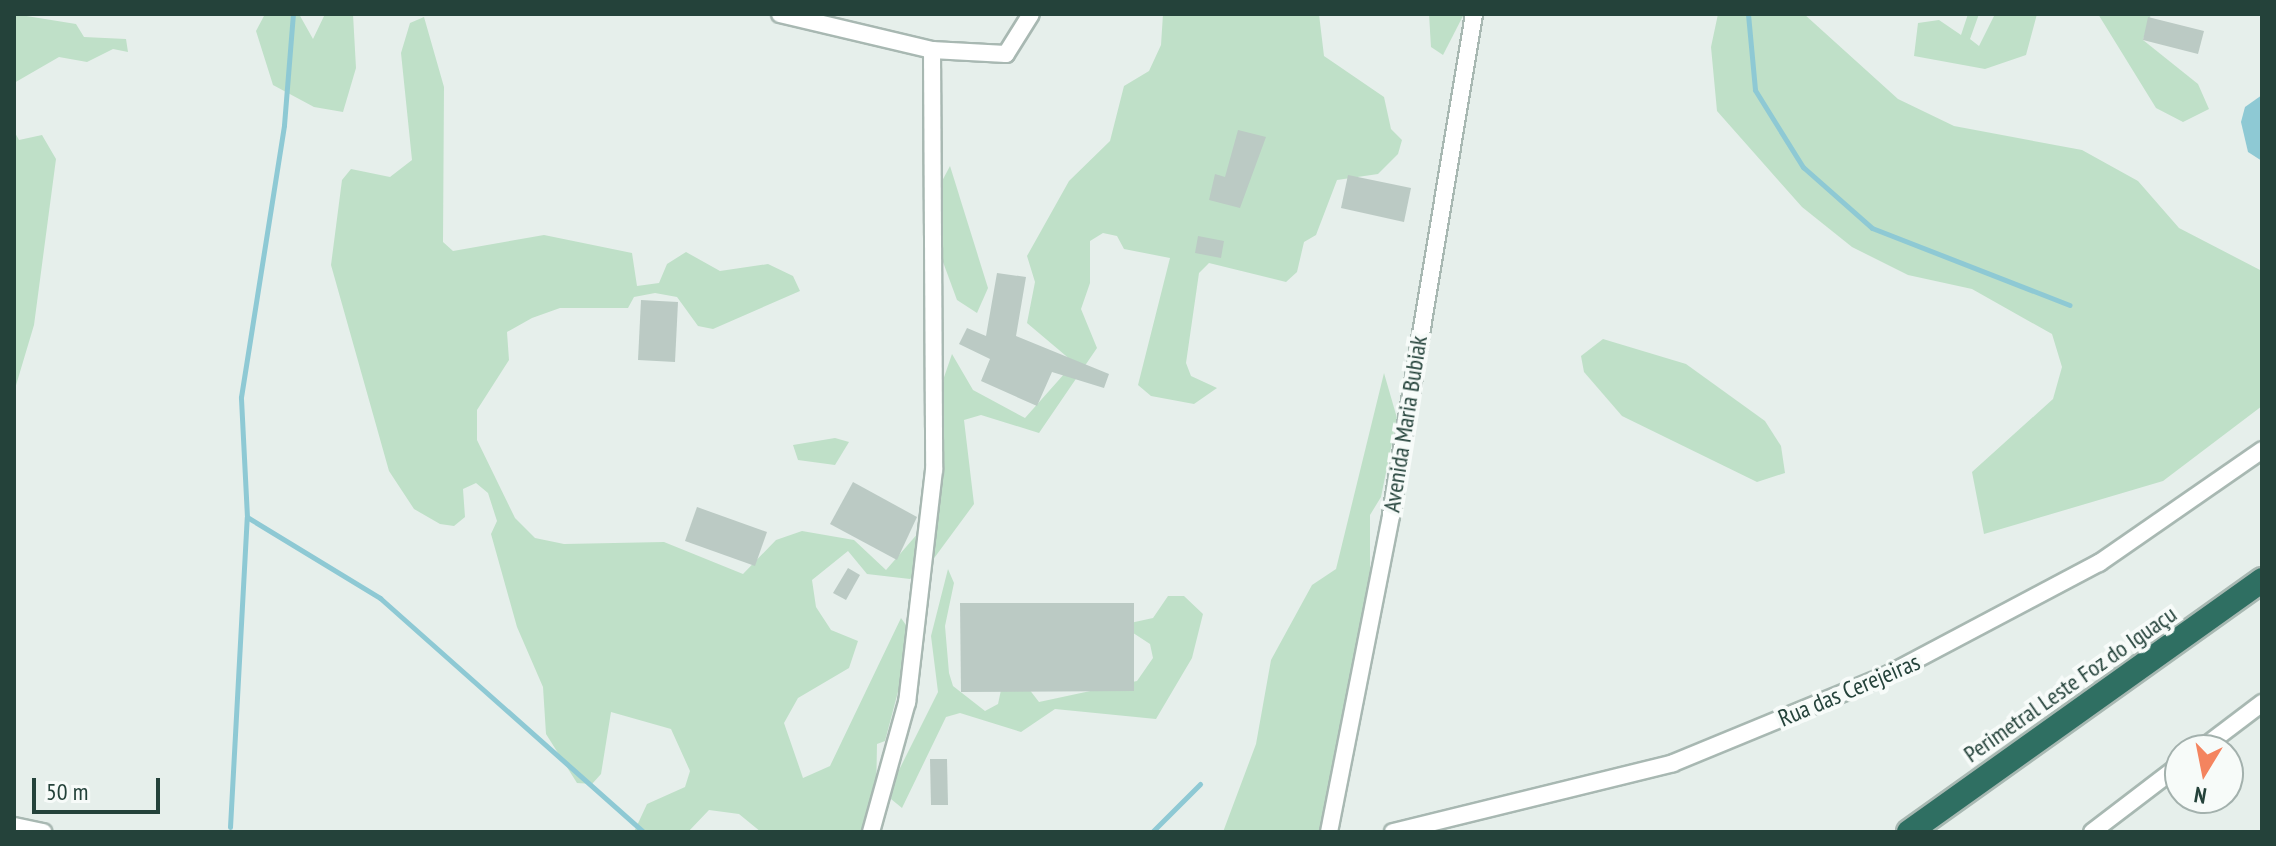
<!DOCTYPE html>
<html>
<head>
<meta charset="utf-8">
<style>
  body { margin:0 }
  #map { position:relative; width:2276px; height:846px; overflow:hidden; background:#e6efeb; font-family:"PT Sans Narrow",sans-serif }
  div>[style] { position:absolute }
  .green>* { inset:0; background:#bfe0c8 }
  .water>* { inset:0; background:#8ec9d4 }
  .stream>* { height:5px; margin:-2.5px; padding:0 2.5px; transform-origin:2.5px; border-radius:2.5px; background:#8ec9d4 }
  .building>* { inset:0; background:#bbcac4 }
  .roads { filter:drop-shadow(2px 0 #a8b8b2) drop-shadow(-2px 0 #a8b8b2) drop-shadow(0 2px #a8b8b2) drop-shadow(0 -2px #a8b8b2) }
  .minor>* { height:16px; margin:-8px; padding:0 8px; transform-origin:8px; border-radius:8px; background:#fff }
  .highway>* { height:24px; margin:-12px; padding:0 12px; transform-origin:12px; border-radius:12px; background:#2f6f62 }
  span { translate:-50% -50%; white-space:nowrap; text-align:center; line-height:1.15; -webkit-text-stroke:8px #f7fbf9; paint-order:stroke }
  .street-label { font-size:24px; color:#24423a }
  .frame { position:absolute; inset:0; border:16px solid #24423a; pointer-events:none }
  .north { position:absolute; left:2164px; top:734px; width:80px; height:80px; box-sizing:border-box; background:#f7fbf9; border:2px solid #a3b1ad; border-radius:50%; rotate:190deg; font-size:22px; font-weight:700; line-height:32px; text-align:center; color:#24423a }
  .north::after { content:''; display:block; margin:auto; width:28px; height:36px; background:#f4845f; clip-path:polygon(50% 0,100% 100%,50% 72%,0 100%) }
  .scale { position:absolute; left:32px; top:778px; width:128px; height:36px; box-sizing:border-box; border:4px solid #24423a; border-top:0; padding-left:10px; font-size:24px; line-height:28px; white-space:nowrap; color:#24423a; -webkit-text-stroke:6px #f7fbf9; paint-order:stroke }
</style>
</head>
<body>
<div id="map">
  <div class="green">
    <div style="clip-path:polygon(14px 14px,76px 24px,84px 37px,126px 39px,128px 52px,113px 49px,87px 62px,59px 57px,14px 83px)"></div>
    <div style="clip-path:polygon(265px 14px,299px 14px,313px 39px,325px 14px,353px 14px,356px 68px,343px 112px,314px 107px,273px 85px,256px 31px)"></div>
    <div style="clip-path:polygon(1163px 14px,1319px 14px,1324px 56px,1384px 97px,1391px 129px,1402px 140px,1398px 154px,1378px 174px,1337px 180px,1316px 235px,1304px 242px,1297px 272px,1286px 282px,1209px 263px,1199px 273px,1186px 363px,1191px 376px,1217px 388px,1194px 404px,1151px 396px,1138px 385px,1170px 258px,1124px 249px,1117px 236px,1103px 233px,1090px 241px,1090px 283px,1081px 309px,1097px 348px,1039px 433px,981px 415px,964px 420px,974px 504px,932px 561px,941px 386px,952px 354px,973px 390px,1025px 418px,1065px 373px,1072px 361px,1027px 323px,1035px 282px,1027px 256px,1069px 181px,1110px 141px,1124px 86px,1149px 71px,1161px 45px)"></div>
    <div style="clip-path:polygon(1429px 14px,1464px 14px,1443px 55px,1431px 47px)"></div>
    <div style="clip-path:polygon(1718px 14px,1804px 14px,1898px 99px,1954px 126px,2082px 150px,2138px 181px,2179px 228px,2262px 271px,2262px 406px,2163px 481px,1984px 534px,1972px 472px,2053px 399px,2062px 367px,2052px 334px,1972px 289px,1908px 275px,1852px 247px,1802px 207px,1717px 111px,1711px 47px)"></div>
    <div style="clip-path:polygon(1968px 14px,1979px 14px,1970px 39px,1979px 46px,1995px 14px,2037px 14px,2026px 55px,1985px 69px,1914px 56px,1918px 23px,1939px 20px,1961px 35px)"></div>
    <div style="clip-path:polygon(2098px 14px,2151px 14px,2143px 40px,2198px 84px,2209px 109px,2183px 122px,2156px 108px)"></div>
    <div style="clip-path:polygon(424px 17px,444px 87px,443px 242px,453px 251px,544px 235px,632px 253px,637px 286px,659px 283px,667px 264px,686px 252px,720px 271px,768px 264px,793px 276px,800px 291px,713px 329px,698px 326px,677px 297px,655px 293px,634px 297px,628px 308px,560px 308px,532px 318px,507px 332px,509px 360px,477px 410px,477px 440px,515px 518px,535px 538px,564px 544px,664px 542px,743px 574px,776px 540px,802px 531px,854px 540px,886px 570px,926px 524px,921px 571px,910px 579px,867px 574px,848px 551px,812px 580px,816px 607px,831px 630px,858px 641px,849px 668px,798px 698px,784px 723px,803px 778px,830px 766px,901px 618px,913px 635px,885px 741px,877px 744px,876px 799px,865px 832px,761px 832px,739px 814px,709px 810px,688px 832px,634px 832px,647px 804px,685px 787px,690px 771px,671px 729px,611px 712px,601px 774px,592px 784px,577px 783px,546px 734px,543px 687px,517px 627px,491px 534px,497px 521px,488px 493px,476px 483px,463px 489px,465px 517px,454px 526px,440px 524px,414px 509px,389px 471px,331px 265px,342px 180px,351px 169px,390px 177px,412px 160px,401px 53px,410px 23px)"></div>
    <div style="clip-path:polygon(14px 131px,19px 140px,42px 135px,56px 159px,34px 325px,14px 392px)"></div>
    <div style="clip-path:polygon(950px 166px,988px 288px,977px 313px,957px 300px,943px 262px,941px 183px)"></div>
    <div style="clip-path:polygon(1603px 339px,1686px 364px,1765px 421px,1781px 446px,1785px 473px,1757px 482px,1622px 416px,1584px 372px,1581px 356px)"></div>
    <div style="clip-path:polygon(1384px 373px,1397px 418px,1381px 497px,1370px 515px,1370px 594px,1324px 832px,1223px 832px,1256px 744px,1271px 660px,1312px 585px,1336px 569px)"></div>
    <div style="clip-path:polygon(835px 438px,849px 442px,835px 465px,798px 460px,793px 445px)"></div>
    <div style="clip-path:polygon(948px 569px,954px 583px,945px 626px,949px 673px,953px 686px,985px 711px,998px 704px,1004px 676px,1022px 680px,1039px 702px,1137px 681px,1153px 658px,1150px 644px,1121px 625px,1153px 618px,1168px 596px,1184px 596px,1203px 614px,1192px 658px,1156px 719px,1055px 709px,1021px 732px,960px 713px,946px 717px,902px 808px,891px 799px,892px 784px,938px 692px,931px 636px)"></div>
  </div>
  <div class="water">
    <div style="clip-path:polygon(2262px 95px,2262px 161px,2248px 152px,2241px 122px,2245px 107px)"></div>
  </div>
  <div class="stream">
    <div style="left:1748px;top:14px;width:76px;rotate:84.7deg"></div>
    <div style="left:1755px;top:90px;width:91px;rotate:58.1deg"></div>
    <div style="left:1803px;top:167px;width:92px;rotate:41.5deg"></div>
    <div style="left:1872px;top:228px;width:212px;rotate:21.3deg"></div>
    <div style="left:247px;top:517px;width:156px;rotate:31.3deg"></div>
    <div style="left:380px;top:598px;width:353px;rotate:41.6deg"></div>
    <div style="left:230px;top:827px;width:310px;rotate:-86.9deg"></div>
    <div style="left:247px;top:517px;width:120px;rotate:-92.9deg"></div>
    <div style="left:241px;top:397px;width:275px;rotate:-81deg"></div>
    <div style="left:284px;top:125px;width:111px;rotate:-85.4deg"></div>
    <div style="left:1152px;top:832px;width:68px;rotate:-45deg"></div>
  </div>
  <div class="building">
    <div style="clip-path:polygon(2148px 17px,2204px 31px,2198px 54px,2143px 40px)"></div>
    <div style="clip-path:polygon(1238px 130px,1266px 137px,1240px 208px,1209px 200px,1215px 174px,1225px 177px)"></div>
    <div style="clip-path:polygon(1348px 175px,1411px 188px,1404px 222px,1341px 208px)"></div>
    <div style="clip-path:polygon(1198px 236px,1224px 241px,1221px 258px,1195px 253px)"></div>
    <div style="clip-path:polygon(997px 273px,1026px 277px,1016px 336px,1109px 374px,1104px 388px,1052px 372px,1037px 406px,981px 381px,990px 359px,959px 344px,967px 328px,986px 336px)"></div>
    <div style="clip-path:polygon(641px 300px,678px 302px,675px 362px,638px 360px)"></div>
    <div style="clip-path:polygon(853px 482px,917px 517px,897px 560px,830px 524px)"></div>
    <div style="clip-path:polygon(697px 507px,767px 532px,755px 566px,685px 541px)"></div>
    <div style="clip-path:polygon(848px 568px,860px 575px,846px 600px,833px 593px)"></div>
    <div style="clip-path:polygon(960px 603px,1134px 603px,1134px 691px,961px 692px)"></div>
    <div style="clip-path:polygon(930px 759px,947px 759px,948px 805px,931px 805px)"></div>
  </div>
  <div class="roads">
    <div class="minor">
      <div style="left:780px;top:14px;width:156px;rotate:13.3deg"></div>
      <div style="left:932px;top:50px;width:420px;rotate:89.7deg"></div>
      <div style="left:934px;top:470px;width:234px;rotate:96.6deg"></div>
      <div style="left:907px;top:702px;width:135px;rotate:105.5deg"></div>
      <div style="left:932px;top:50px;width:74px;rotate:3.1deg"></div>
      <div style="left:1006px;top:54px;width:47px;rotate:-58deg"></div>
      <div style="left:2200px;top:750px;width:78px;rotate:-37.2deg"></div>
      <div style="left:14px;top:826px;width:30px;rotate:12deg"></div>
      <div style="left:1329px;top:832px;width:323px;rotate:-78.9deg"></div>
      <div style="left:1391px;top:515px;width:508px;rotate:-80.59deg"></div>
      <div style="left:1393px;top:832px;width:288px;rotate:-13.8deg"></div>
      <div style="left:1673px;top:763px;width:234px;rotate:-22.4deg"></div>
      <div style="left:1889px;top:674px;width:238px;rotate:-27.9deg"></div>
      <div style="left:2099px;top:563px;width:198px;rotate:-34.7deg"></div>
      <div style="left:2092px;top:832px;width:111px;rotate:-37.3deg"></div>
    </div>
    <div class="highway">
      <div style="left:1909px;top:832px;width:434px;rotate:-35.5deg"></div>
    </div>
  </div>
  <div class="street-label">
    <span style="left:1405px;top:424px;rotate:-81deg">Avenida Maria Bubiak</span>
    <span style="left:2070px;top:684px;rotate:-35deg">Perimetral Leste Foz do Iguaçu</span>
    <span style="left:1849px;top:690px;rotate:-23deg">Rua das Cerejeiras</span>
  </div>
  <div class="frame"></div>
  <div class="north">N</div>
  <div class="scale">50 m</div>
</div>
</body>
</html>
